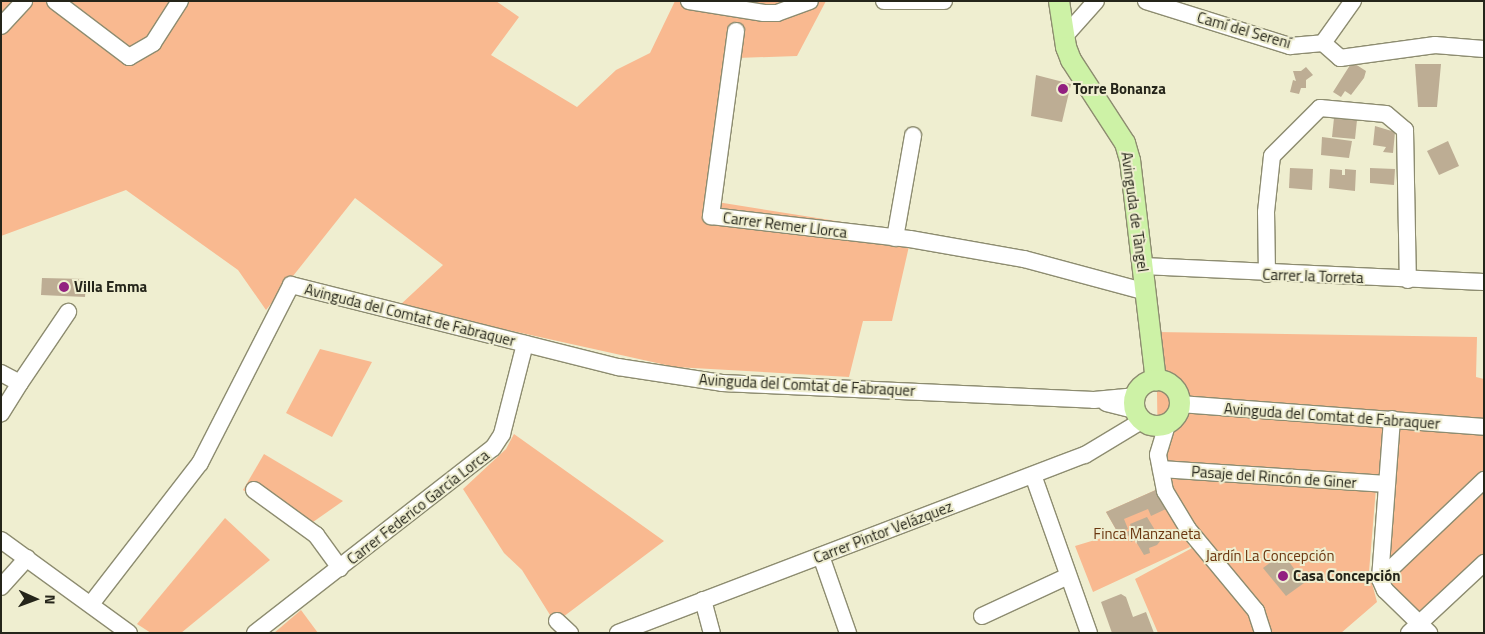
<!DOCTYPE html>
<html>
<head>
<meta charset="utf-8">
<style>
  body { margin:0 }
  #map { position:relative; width:1485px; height:634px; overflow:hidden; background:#efeed0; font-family:"Titillium Web",sans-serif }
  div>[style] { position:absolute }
  .green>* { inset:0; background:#f9b990 }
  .building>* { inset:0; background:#bdad94 }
  .roads { filter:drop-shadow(1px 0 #8d8c70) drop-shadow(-1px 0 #8d8c70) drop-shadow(0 1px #8d8c70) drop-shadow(0 -1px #8d8c70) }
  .minor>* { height:16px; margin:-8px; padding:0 8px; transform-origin:8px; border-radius:8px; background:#fff }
  .major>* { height:20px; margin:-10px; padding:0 10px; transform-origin:10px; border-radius:10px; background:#cdf2a6 }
  .major>.ring { margin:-10px; padding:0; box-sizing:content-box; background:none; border:20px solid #cdf2a6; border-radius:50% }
  .dots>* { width:14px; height:14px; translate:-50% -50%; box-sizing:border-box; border:2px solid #efeed0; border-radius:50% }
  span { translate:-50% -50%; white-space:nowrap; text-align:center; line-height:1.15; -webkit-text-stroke:4px #efeed0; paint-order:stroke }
  .street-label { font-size:15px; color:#25251a }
  .poi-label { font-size:15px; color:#25251a; font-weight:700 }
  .left { translate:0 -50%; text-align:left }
  .park-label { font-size:15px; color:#6a360f }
  .frame { position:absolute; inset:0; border:2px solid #25251a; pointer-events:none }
  .north { position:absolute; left:10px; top:574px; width:50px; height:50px; -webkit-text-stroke:4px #efeed0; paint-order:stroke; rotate:92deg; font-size:14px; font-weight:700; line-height:20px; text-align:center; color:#25251a }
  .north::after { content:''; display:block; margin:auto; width:18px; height:22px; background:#25251a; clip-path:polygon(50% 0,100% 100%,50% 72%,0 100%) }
</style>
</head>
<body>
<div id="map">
  <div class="green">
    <div style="clip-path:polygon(1px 1px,496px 1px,519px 17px,491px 55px,577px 107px,616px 70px,650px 53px,675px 1px,826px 1px,797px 56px,737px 58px,717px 202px,912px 233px,892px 321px,863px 321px,849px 377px,675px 367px,399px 306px,443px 265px,355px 198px,266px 310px,238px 270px,126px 190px,1px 236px)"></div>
    <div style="clip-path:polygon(1156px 332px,1477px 337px,1476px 377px,1484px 379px,1484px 563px,1419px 623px,1380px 579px,1387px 485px,1376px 488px,1369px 572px,1377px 602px,1341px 633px,1158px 633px,1135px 579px,1192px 548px,1173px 516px,1158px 455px)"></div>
    <div style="clip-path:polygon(320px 349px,372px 362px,332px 437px,286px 413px)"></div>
    <div style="clip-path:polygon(514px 434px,664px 541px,555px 623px,522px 570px,504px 553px,463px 489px,506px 449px)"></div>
    <div style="clip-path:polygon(264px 454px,343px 501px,303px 529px,243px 490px)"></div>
    <div style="clip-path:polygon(1158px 489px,1190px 547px,1093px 592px,1075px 546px,1118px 533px,1106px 512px)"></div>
    <div style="clip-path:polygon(225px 518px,270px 560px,181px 633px,151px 633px,137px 624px)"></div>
    <div style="clip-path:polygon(301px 610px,318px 633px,274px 633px)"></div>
  </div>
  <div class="building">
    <div style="clip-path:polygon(1352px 62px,1366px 71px,1364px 78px,1351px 95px,1345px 91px,1341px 97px,1333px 92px)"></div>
    <div style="clip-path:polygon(1415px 64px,1441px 64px,1437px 107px,1418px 107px)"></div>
    <div style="clip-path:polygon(1306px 67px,1313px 75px,1306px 80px,1306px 88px,1301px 88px,1299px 94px,1290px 92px,1293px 80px,1296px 81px,1293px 71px,1301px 71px)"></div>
    <div style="clip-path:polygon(1036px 75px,1071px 84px,1062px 122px,1031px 116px)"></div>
    <div style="clip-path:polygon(1334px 118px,1357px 120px,1355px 139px,1332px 137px)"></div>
    <div style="clip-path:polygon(1375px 126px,1395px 132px,1393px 153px,1383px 152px,1386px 147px,1373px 145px)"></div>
    <div style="clip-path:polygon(1322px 137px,1352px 141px,1349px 158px,1321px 155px)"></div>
    <div style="clip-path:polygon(1448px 141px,1459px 166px,1439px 175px,1427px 151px)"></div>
    <div style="clip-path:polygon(1290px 168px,1313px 169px,1312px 190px,1289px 188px)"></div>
    <div style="clip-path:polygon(1370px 168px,1395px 169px,1394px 185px,1370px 183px)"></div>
    <div style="clip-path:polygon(1330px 169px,1342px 170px,1342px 175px,1345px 175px,1345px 169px,1356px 170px,1355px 191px,1329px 188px)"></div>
    <div style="clip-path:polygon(42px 278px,86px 279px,85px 297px,41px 295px)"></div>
    <div style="clip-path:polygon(1158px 489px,1166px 509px,1151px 516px,1148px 509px,1124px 519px,1128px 529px,1118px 533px,1106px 512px)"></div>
    <div style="clip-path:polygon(1147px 517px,1161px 540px,1157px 545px,1149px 548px,1150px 553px,1144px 555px,1135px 540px,1131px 542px,1127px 532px,1132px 529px,1130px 524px)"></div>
    <div style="clip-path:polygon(1283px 553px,1304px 583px,1286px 596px,1263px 568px)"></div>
    <div style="clip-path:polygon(1121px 594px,1126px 597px,1133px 617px,1146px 612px,1154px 633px,1112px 633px,1101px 602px)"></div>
  </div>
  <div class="roads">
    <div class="minor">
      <div style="left:55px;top:1px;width:93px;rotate:37.1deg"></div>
      <div style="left:129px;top:57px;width:28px;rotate:-30deg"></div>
      <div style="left:153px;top:43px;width:50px;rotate:-57.3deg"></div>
      <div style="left:689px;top:1px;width:76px;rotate:9.1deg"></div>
      <div style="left:764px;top:13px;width:13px"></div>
      <div style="left:777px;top:13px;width:35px;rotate:-20deg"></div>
      <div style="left:884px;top:1px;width:60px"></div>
      <div style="left:1146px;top:1px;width:151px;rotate:17.4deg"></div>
      <div style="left:1290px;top:46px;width:33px;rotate:-5deg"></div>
      <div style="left:1323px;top:43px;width:52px;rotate:-54.5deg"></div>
      <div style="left:1px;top:26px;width:34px;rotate:-47deg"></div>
      <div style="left:736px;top:31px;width:187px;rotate:97.7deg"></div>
      <div style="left:711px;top:216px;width:200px;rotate:6.6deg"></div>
      <div style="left:910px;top:239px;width:116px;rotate:10deg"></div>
      <div style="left:1024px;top:259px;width:126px;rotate:15.1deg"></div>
      <div style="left:1064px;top:37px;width:48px;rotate:-48.4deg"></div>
      <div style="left:1323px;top:43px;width:23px;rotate:41deg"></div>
      <div style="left:1340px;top:58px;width:96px;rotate:-7.8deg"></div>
      <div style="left:1435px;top:45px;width:49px;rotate:4.7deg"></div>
      <div style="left:895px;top:238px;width:104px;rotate:-80deg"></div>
      <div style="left:1143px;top:266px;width:341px;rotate:2.7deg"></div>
      <div style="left:1267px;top:274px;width:62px;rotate:-90.9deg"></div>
      <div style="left:1266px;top:212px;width:56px;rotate:-83.9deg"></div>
      <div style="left:1272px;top:156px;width:68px;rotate:-45deg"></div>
      <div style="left:1320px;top:108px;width:66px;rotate:5.2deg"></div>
      <div style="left:1386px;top:114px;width:25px;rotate:40deg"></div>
      <div style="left:1405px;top:130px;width:150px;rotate:88.9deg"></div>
      <div style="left:1px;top:373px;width:21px;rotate:28deg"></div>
      <div style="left:20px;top:383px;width:36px;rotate:122deg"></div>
      <div style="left:20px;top:383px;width:86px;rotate:-55.9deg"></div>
      <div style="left:1106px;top:403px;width:30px;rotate:14deg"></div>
      <div style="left:1180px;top:404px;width:305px;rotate:4.3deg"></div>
      <div style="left:1392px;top:419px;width:160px;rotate:94.3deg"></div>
      <div style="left:1380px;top:579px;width:12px;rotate:66deg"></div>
      <div style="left:1385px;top:590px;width:62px;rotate:44.3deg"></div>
      <div style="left:1167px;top:425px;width:31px;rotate:107deg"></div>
      <div style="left:1158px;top:455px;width:37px;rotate:79deg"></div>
      <div style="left:1165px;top:491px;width:44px;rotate:58.8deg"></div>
      <div style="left:1188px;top:529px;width:107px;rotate:50.3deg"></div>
      <div style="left:1256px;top:611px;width:23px;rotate:72deg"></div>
      <div style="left:1161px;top:469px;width:226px;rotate:3.8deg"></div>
      <div style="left:1033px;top:475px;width:168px;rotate:70.5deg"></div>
      <div style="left:254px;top:490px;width:77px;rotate:36deg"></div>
      <div style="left:316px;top:535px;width:41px;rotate:54deg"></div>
      <div style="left:1px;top:540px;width:158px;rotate:36deg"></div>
      <div style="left:821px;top:556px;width:82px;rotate:70.7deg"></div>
      <div style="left:1380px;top:579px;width:144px;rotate:-43.6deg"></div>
      <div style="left:1px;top:587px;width:39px;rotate:-48deg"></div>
      <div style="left:703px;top:600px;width:34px;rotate:75deg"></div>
      <div style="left:91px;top:604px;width:178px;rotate:-52.3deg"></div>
      <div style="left:200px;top:463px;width:200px;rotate:-62.9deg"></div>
      <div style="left:291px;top:285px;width:337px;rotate:14.1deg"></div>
      <div style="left:618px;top:367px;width:105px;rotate:8.7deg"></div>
      <div style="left:722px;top:383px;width:372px;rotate:2.6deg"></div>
      <div style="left:1094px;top:400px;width:42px;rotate:-5.4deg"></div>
      <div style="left:982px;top:616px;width:95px;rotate:-24.9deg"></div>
      <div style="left:557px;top:621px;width:18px;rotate:43deg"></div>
      <div style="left:255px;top:633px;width:301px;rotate:-37.9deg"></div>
      <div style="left:493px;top:448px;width:17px;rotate:-57deg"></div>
      <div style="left:502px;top:434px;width:93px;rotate:-75.7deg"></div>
      <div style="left:618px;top:633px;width:500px;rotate:-20.9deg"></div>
      <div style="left:1085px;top:455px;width:68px;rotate:-31.1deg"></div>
      <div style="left:1409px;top:633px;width:103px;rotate:-43deg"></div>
    </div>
    <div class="major">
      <div style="left:1059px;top:1px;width:47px;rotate:81.3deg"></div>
      <div style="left:1066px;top:47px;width:14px;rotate:69deg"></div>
      <div style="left:1071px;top:60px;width:99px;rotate:57deg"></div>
      <div style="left:1125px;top:143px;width:18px;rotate:74deg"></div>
      <div style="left:1130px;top:160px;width:222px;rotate:83.3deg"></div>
      <div class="ring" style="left:1134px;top:380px;width:26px;height:26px"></div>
    </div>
  </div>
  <div class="dots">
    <div style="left:1063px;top:89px;background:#922080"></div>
    <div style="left:64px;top:287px;background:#922080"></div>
    <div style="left:1283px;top:576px;background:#922080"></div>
  </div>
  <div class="street-label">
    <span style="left:1244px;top:30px;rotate:16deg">Camí del Serení</span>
    <span style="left:1135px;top:212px;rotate:82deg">Avinguda de Tàngel</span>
    <span style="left:785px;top:225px;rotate:7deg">Carrer Remer Llorca</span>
    <span style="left:1313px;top:276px;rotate:2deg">Carrer la Torreta</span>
    <span style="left:410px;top:315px;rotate:14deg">Avinguda del Comtat de Fabraquer</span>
    <span style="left:807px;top:385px;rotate:3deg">Avinguda del Comtat de Fabraquer</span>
    <span style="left:1332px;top:416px;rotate:4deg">Avinguda del Comtat de Fabraquer</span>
    <span style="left:1274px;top:477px;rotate:4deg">Pasaje del Rincón de Giner</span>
    <span style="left:418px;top:507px;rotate:-38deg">Carrer Federico García Lorca</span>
    <span style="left:883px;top:532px;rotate:-21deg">Carrer Pintor Velázquez</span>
  </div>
  <div class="poi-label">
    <span class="left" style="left:1073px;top:89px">Torre Bonanza</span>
    <span class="left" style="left:74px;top:287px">Villa Emma</span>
    <span class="left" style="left:1293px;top:576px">Casa Concepción</span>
  </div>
  <div class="park-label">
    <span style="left:1147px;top:534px">Finca Manzaneta</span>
    <span style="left:1270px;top:556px">Jardín La Concepción</span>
  </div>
  <div class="frame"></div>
  <div class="north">N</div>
</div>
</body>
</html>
